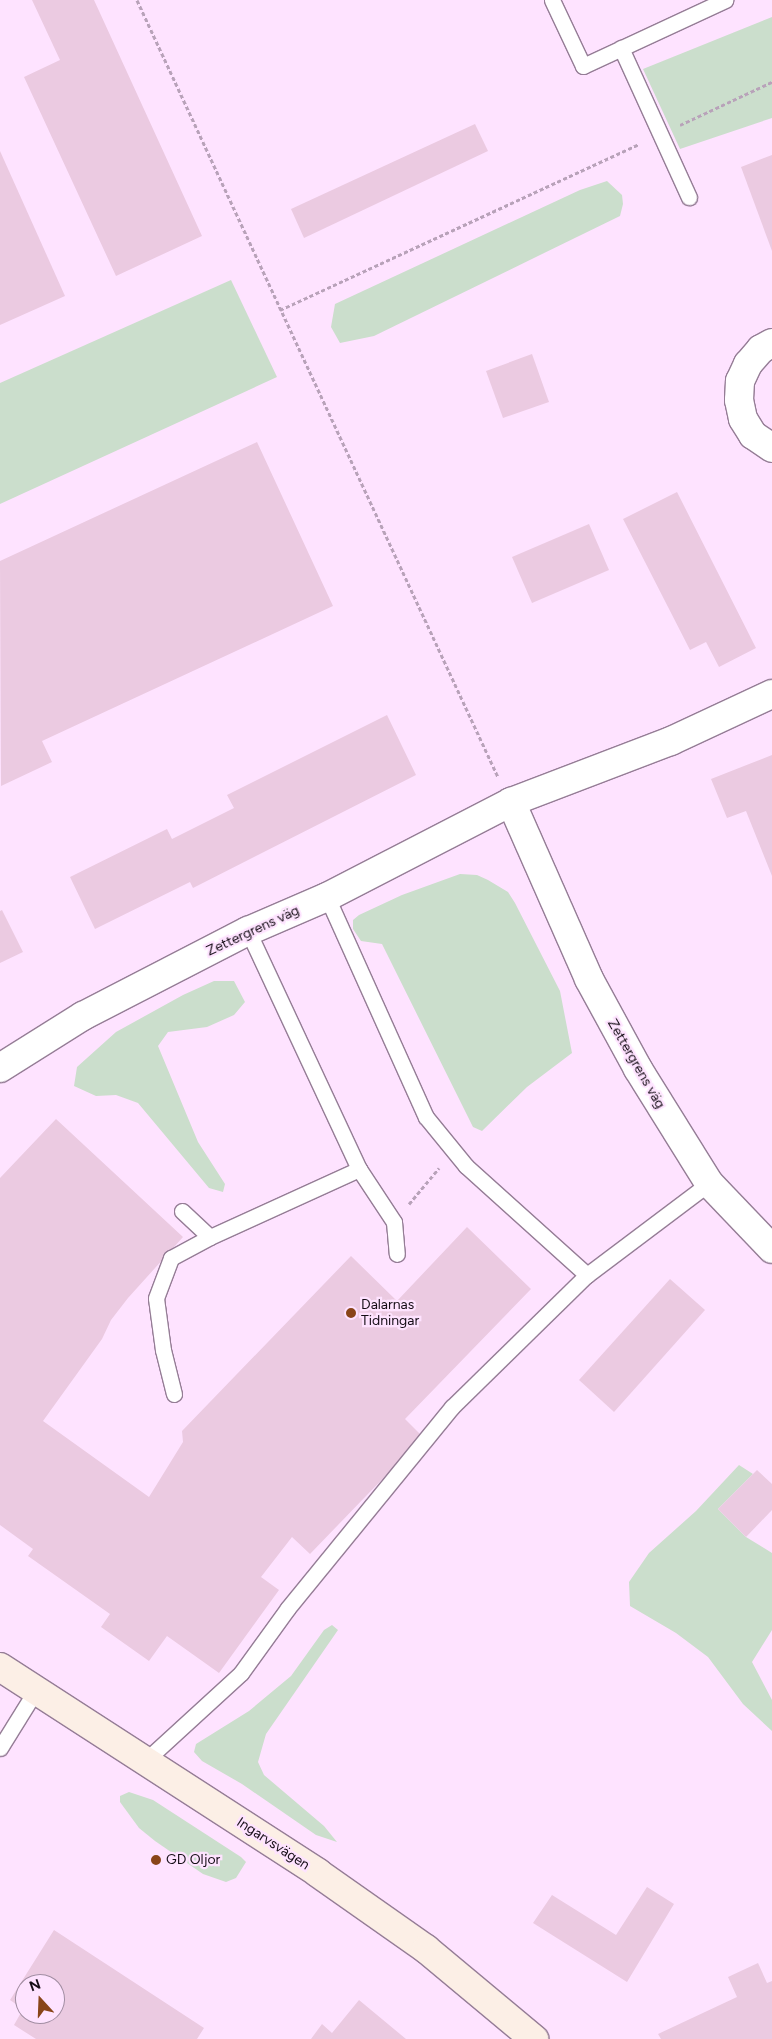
<!DOCTYPE html>
<html>
<head>
<meta charset="utf-8">
<style>
  body { margin:0 }
  #map { position:relative; width:772px; height:2039px; overflow:hidden; background:#fee3ff; font-family:Figtree,sans-serif }
  div>[style] { position:absolute }
  .green>* { inset:0; background:#cbdecc }
  .building>* { inset:0; background:#ebcae1 }
  .path>* { height:3px; margin-top:-1.5px; transform-origin:0; background:repeating-linear-gradient(90deg,#b8a2b9 0 4px,transparent 0 6.5px) }
  .roads { filter:drop-shadow(1px 0 #957d96) drop-shadow(-1px 0 #957d96) drop-shadow(0 1px #957d96) drop-shadow(0 -1px #957d96) }
  .lane>* { height:15px; margin:-7.5px; padding:0 7.5px; transform-origin:7.5px; border-radius:7.5px; background:#fff }
  .street>* { height:28px; margin:-14px; padding:0 14px; transform-origin:14px; border-radius:14px; background:#fff }
  .secondary>* { height:28px; margin:-14px; padding:0 14px; transform-origin:14px; border-radius:14px; background:#fcefe6 }
  .dots>* { width:14px; height:14px; translate:-50% -50%; box-sizing:border-box; border:2px solid #fee3ff; border-radius:50% }
  span { translate:-50% -50%; white-space:nowrap; text-align:center; line-height:1.15; -webkit-text-stroke:4.5px #fee3ff; paint-order:stroke }
  .street-label { font-size:14px; color:#150d16 }
  .poi-label { font-size:14px; color:#150d16 }
  .left { translate:0 -50%; text-align:left }
  .north { position:absolute; left:15px; top:1974px; width:50px; height:50px; box-sizing:border-box; background:#fee3ff; border:1px solid #a18da2; border-radius:50%; rotate:340deg; font-size:14px; font-weight:700; line-height:20px; text-align:center; color:#150d16 }
  .north::after { content:''; display:block; margin:auto; width:18px; height:22px; background:#894519; clip-path:polygon(50% 0,100% 100%,50% 72%,0 100%) }
</style>
</head>
<body>
<div id="map">
  <div class="green">
    <div style="clip-path:polygon(772px 17px,772px 118px,680px 149px,643px 69px)"></div>
    <div style="clip-path:polygon(607px 181px,622px 195px,623px 204px,620px 216px,374px 336px,340px 343px,331px 327px,335px 304px,580px 190px)"></div>
    <div style="clip-path:polygon(231px 280px,277px 377px,0 504px,0 383px)"></div>
    <div style="clip-path:polygon(460px 874px,477px 875px,488px 880px,508px 892px,515px 903px,560px 991px,572px 1053px,527px 1087px,482px 1131px,473px 1127px,382px 944px,361px 941px,353px 929px,353px 920px,359px 915px,402px 895px)"></div>
    <div style="clip-path:polygon(214px 981px,234px 981px,245px 1002px,234px 1015px,207px 1027px,168px 1032px,158px 1046px,198px 1142px,225px 1184px,223px 1192px,209px 1188px,138px 1103px,116px 1095px,96px 1096px,74px 1086px,77px 1067px,116px 1032px,183px 995px)"></div>
    <div style="clip-path:polygon(739px 1465px,753px 1474px,718px 1509px,746px 1537px,772px 1553px,772px 1630px,752px 1662px,772px 1700px,772px 1731px,743px 1704px,708px 1657px,676px 1633px,630px 1606px,629px 1582px,649px 1553px,696px 1511px)"></div>
    <div style="clip-path:polygon(332px 1625px,338px 1630px,266px 1734px,258px 1762px,264px 1775px,324px 1826px,337px 1842px,316px 1835px,242px 1784px,202px 1761px,194px 1752px,196px 1744px,249px 1711px,291px 1676px,324px 1630px)"></div>
    <div style="clip-path:polygon(129px 1792px,153px 1800px,241px 1857px,246px 1862px,236px 1878px,226px 1882px,203px 1874px,155px 1841px,139px 1828px,120px 1802px,120px 1796px)"></div>
  </div>
  <div class="building">
    <div style="clip-path:polygon(32px 0,94px 0,202px 236px,116px 276px,24px 77px,60px 60px)"></div>
    <div style="clip-path:polygon(475px 124px,488px 151px,304px 238px,291px 209px)"></div>
    <div style="clip-path:polygon(0 151px,65px 296px,0 325px)"></div>
    <div style="clip-path:polygon(772px 155px,772px 251px,741px 167px)"></div>
    <div style="clip-path:polygon(532px 354px,549px 402px,503px 418px,486px 371px)"></div>
    <div style="clip-path:polygon(257px 442px,333px 606px,42px 741px,52px 762px,1px 786px,0 561px)"></div>
    <div style="clip-path:polygon(677px 492px,756px 648px,719px 667px,706px 642px,690px 650px,623px 519px)"></div>
    <div style="clip-path:polygon(589px 524px,609px 570px,532px 603px,512px 557px)"></div>
    <div style="clip-path:polygon(387px 715px,416px 775px,193px 888px,190px 882px,95px 929px,70px 877px,167px 829px,172px 839px,234px 808px,227px 795px)"></div>
    <div style="clip-path:polygon(772px 755px,772px 876px,746px 811px,727px 818px,711px 779px)"></div>
    <div style="clip-path:polygon(2px 910px,23px 952px,0 963px,0 911px)"></div>
    <div style="clip-path:polygon(56px 1119px,183px 1237px,128px 1298px,111px 1320px,102px 1339px,43px 1421px,149px 1497px,183px 1442px,182px 1431px,351px 1256px,397px 1301px,467px 1227px,531px 1289px,405px 1419px,423px 1437px,310px 1554px,292px 1537px,261px 1577px,279px 1590px,219px 1673px,167px 1636px,149px 1661px,101px 1627px,110px 1614px,28px 1556px,33px 1549px,0 1525px,0 1178px)"></div>
    <div style="clip-path:polygon(670px 1279px,705px 1310px,614px 1412px,579px 1380px)"></div>
    <div style="clip-path:polygon(757px 1470px,772px 1484px,772px 1510px,746px 1537px,718px 1509px)"></div>
    <div style="clip-path:polygon(647px 1887px,674px 1904px,627px 1982px,533px 1923px,552px 1895px,616px 1935px)"></div>
    <div style="clip-path:polygon(evenodd,54px 1930px,204px 2028px,197px 2039px,36px 2039px,14px 2025px,23px 2009px,10px 2000px,54px 1930px,25px 1984px,55px 1984px,55px 2014px,25px 2014px,25px 1984px)"></div>
    <div style="clip-path:polygon(758px 1963px,767px 1983px,772px 1981px,772px 2039px,661px 2039px,658px 2034px,737px 1997px,728px 1977px)"></div>
    <div style="clip-path:polygon(359px 2000px,406px 2039px,311px 2039px,322px 2024px,332px 2033px)"></div>
  </div>
  <div class="path">
    <div style="left:137px;top:0;width:857px;rotate:65.08deg"></div>
    <div style="left:680px;top:125px;width:102px;rotate:-25.1deg"></div>
    <div style="left:280px;top:310px;width:396px;rotate:-24.8deg"></div>
    <div style="left:409px;top:1204px;width:47px;rotate:-50.2deg"></div>
  </div>
  <div class="roads">
    <div class="lane">
      <div style="left:552px;top:0;width:73px;rotate:64.8deg"></div>
      <div style="left:583px;top:66px;width:157px;rotate:-24.9deg"></div>
      <div style="left:621px;top:48px;width:164px;rotate:65.5deg"></div>
      <div style="left:327px;top:897px;width:241px;rotate:65.8deg"></div>
      <div style="left:426px;top:1117px;width:63px;rotate:50.8deg"></div>
      <div style="left:466px;top:1166px;width:163px;rotate:42deg"></div>
      <div style="left:359px;top:1169px;width:64px;rotate:56.6deg"></div>
      <div style="left:394px;top:1222px;width:32px;rotate:85deg"></div>
      <div style="left:182px;top:1211px;width:38px;rotate:43deg"></div>
      <div style="left:210px;top:1237px;width:164px;rotate:-24.5deg"></div>
      <div style="left:359px;top:1169px;width:263px;rotate:-115deg"></div>
      <div style="left:174px;top:1394px;width:45px;rotate:-104deg"></div>
      <div style="left:163px;top:1350px;width:52px;rotate:-97.7deg"></div>
      <div style="left:156px;top:1298px;width:43px;rotate:-69.4deg"></div>
      <div style="left:171px;top:1258px;width:44px;rotate:-28.3deg"></div>
      <div style="left:0;top:1748px;width:68px;rotate:-58.2deg"></div>
      <div style="left:145px;top:1761px;width:130px;rotate:-42.5deg"></div>
      <div style="left:241px;top:1673px;width:80px;rotate:-54.1deg"></div>
      <div style="left:288px;top:1608px;width:259px;rotate:-50.8deg"></div>
      <div style="left:452px;top:1407px;width:189px;rotate:-44.4deg"></div>
      <div style="left:587px;top:1275px;width:153px;rotate:-37deg"></div>
    </div>
    <div class="street">
      <div style="left:772px;top:343px;width:13px;rotate:151deg"></div>
      <div style="left:761px;top:349px;width:20px;rotate:131deg"></div>
      <div style="left:748px;top:364px;width:19px;rotate:115deg"></div>
      <div style="left:740px;top:381px;width:19px;rotate:93deg"></div>
      <div style="left:739px;top:400px;width:19px;rotate:78deg"></div>
      <div style="left:743px;top:419px;width:19px;rotate:58deg"></div>
      <div style="left:753px;top:435px;width:23px;rotate:34deg"></div>
      <div style="left:511px;top:802px;width:193px;rotate:66.2deg"></div>
      <div style="left:589px;top:979px;width:102px;rotate:61.4deg"></div>
      <div style="left:638px;top:1069px;width:134px;rotate:58.1deg"></div>
      <div style="left:709px;top:1183px;width:91px;rotate:46.3deg"></div>
      <div style="left:0;top:1068px;width:98px;rotate:-32.1deg"></div>
      <div style="left:83px;top:1016px;width:186px;rotate:-27.3deg"></div>
      <div style="left:248px;top:931px;width:86px;rotate:-23.3deg"></div>
      <div style="left:327px;top:897px;width:207px;rotate:-27.3deg"></div>
      <div style="left:511px;top:802px;width:171px;rotate:-20.9deg"></div>
      <div style="left:671px;top:741px;width:111px;rotate:-25deg"></div>
    </div>
    <div class="secondary">
      <div style="left:0;top:1667px;width:379px;rotate:32.9deg"></div>
      <div style="left:318px;top:1873px;width:132px;rotate:35.1deg"></div>
      <div style="left:426px;top:1949px;width:141px;rotate:39.8deg"></div>
    </div>
  </div>
  <div class="dots">
    <div style="left:351px;top:1313px;background:#894519"></div>
    <div style="left:156px;top:1860px;background:#894519"></div>
  </div>
  <div class="street-label">
    <span style="left:253px;top:931px;rotate:-25deg">Zettergrens väg</span>
    <span style="left:636px;top:1064px;rotate:60deg">Zettergrens väg</span>
    <span style="left:273px;top:1844px;rotate:33deg">Ingarvsvägen</span>
  </div>
  <div class="poi-label">
    <span class="left" style="left:361px;top:1313px">Dalarnas<br>Tidningar</span>
    <span class="left" style="left:166px;top:1860px">GD Oljor</span>
  </div>
  <div class="north">N</div>
</div>
</body>
</html>
